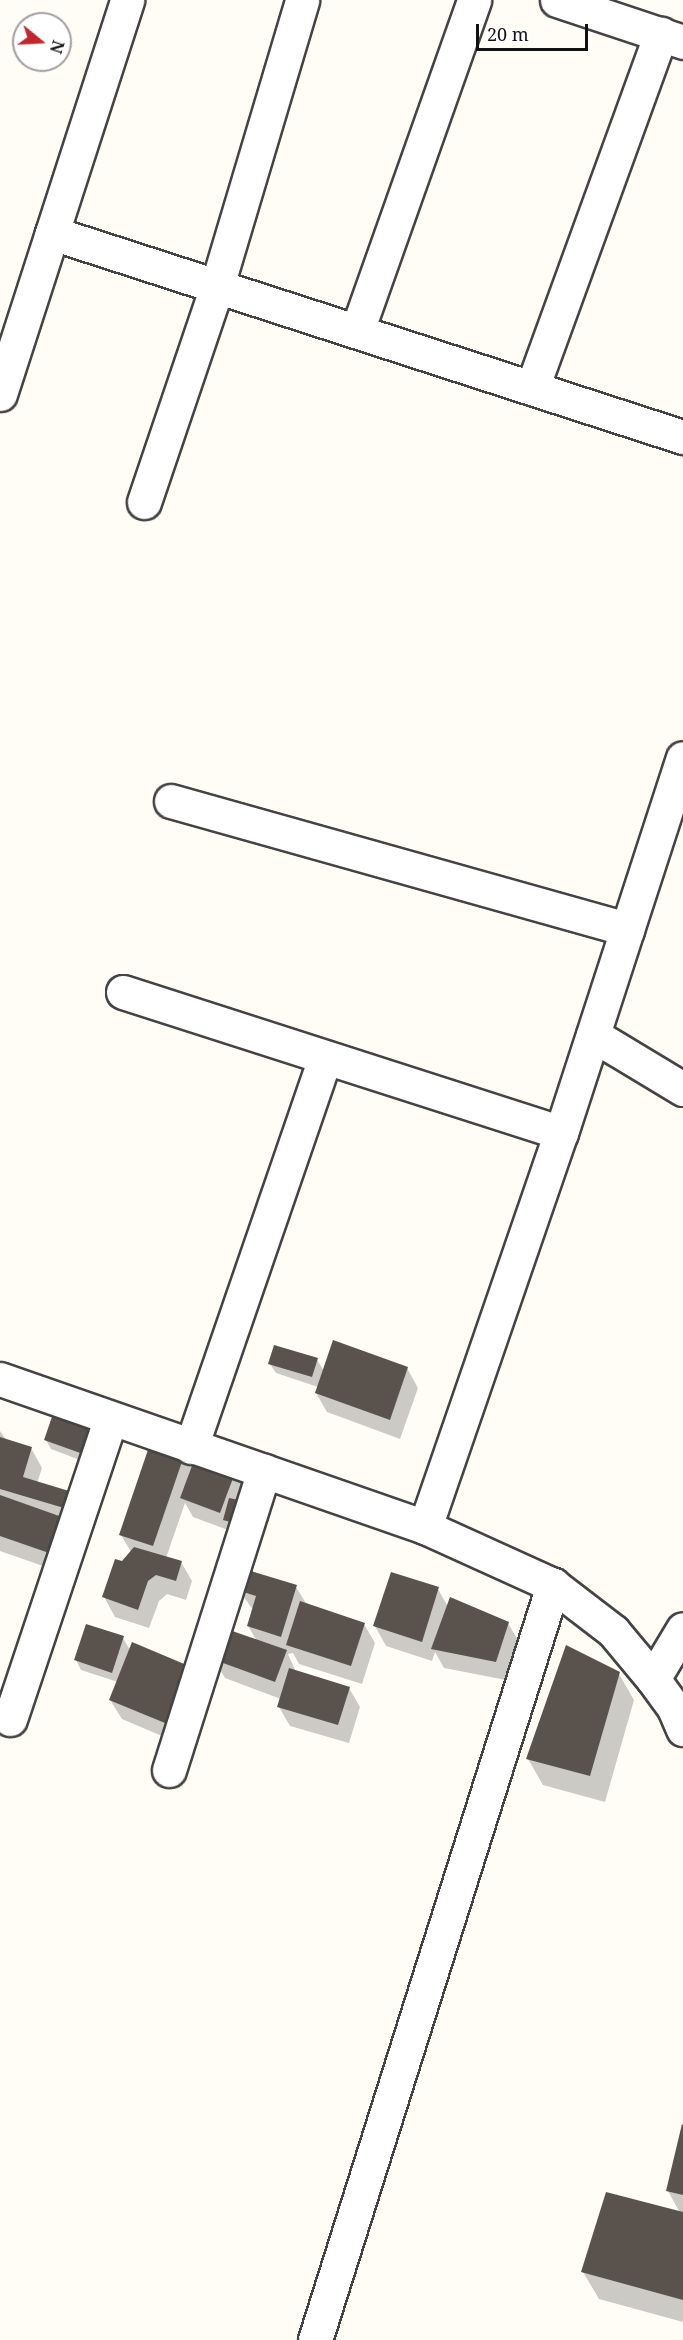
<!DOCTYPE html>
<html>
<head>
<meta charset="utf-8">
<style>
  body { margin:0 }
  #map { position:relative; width:683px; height:2340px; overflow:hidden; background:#fffdf5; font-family:"Noto Serif",serif }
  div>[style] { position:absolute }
  .shadow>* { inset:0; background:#0003 }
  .building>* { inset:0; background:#5a524d }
  .roads { filter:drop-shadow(2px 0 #444) drop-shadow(-2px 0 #444) drop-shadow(0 2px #444) drop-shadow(0 -2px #444) }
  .minor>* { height:33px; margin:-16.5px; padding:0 16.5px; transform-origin:16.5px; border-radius:16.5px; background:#fff }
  span { translate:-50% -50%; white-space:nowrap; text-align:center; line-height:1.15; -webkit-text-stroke:6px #fff; paint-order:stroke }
  .north { position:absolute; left:12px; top:12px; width:60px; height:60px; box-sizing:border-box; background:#fff; border:2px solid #a0a0a0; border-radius:50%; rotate:108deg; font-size:16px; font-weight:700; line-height:24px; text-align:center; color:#111 }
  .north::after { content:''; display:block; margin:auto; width:21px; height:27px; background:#c4262e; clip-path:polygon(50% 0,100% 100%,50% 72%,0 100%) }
  .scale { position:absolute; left:476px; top:24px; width:112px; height:27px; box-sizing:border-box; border:3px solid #111; border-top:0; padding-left:8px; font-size:18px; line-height:21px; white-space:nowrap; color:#111; -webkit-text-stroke:4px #fff; paint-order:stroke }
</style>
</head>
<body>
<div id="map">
  <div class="shadow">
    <div style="clip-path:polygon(317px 1360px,324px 1371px,407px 1368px,418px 1388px,400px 1439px,327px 1412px,316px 1393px,318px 1387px,276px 1373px,270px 1364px)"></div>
    <div style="clip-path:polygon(56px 1410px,88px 1463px,51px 1449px,46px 1440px)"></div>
    <div style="clip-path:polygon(0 1431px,7px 1441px,31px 1448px,42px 1468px,37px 1483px,68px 1492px,79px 1512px,60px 1572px,0 1551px)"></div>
    <div style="clip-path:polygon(185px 1451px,194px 1466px,235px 1472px,246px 1491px,228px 1530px,193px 1517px,185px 1503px,166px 1558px,181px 1562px,192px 1581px,186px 1600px,167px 1594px,159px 1601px,149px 1628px,115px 1617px,104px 1597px,131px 1552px,121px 1535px)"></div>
    <div style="clip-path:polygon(296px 1587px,307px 1605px,364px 1624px,375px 1643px,362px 1684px,299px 1664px,293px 1653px,288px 1654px,296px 1672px,349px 1688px,360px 1707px,349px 1743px,290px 1726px,279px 1707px,281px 1699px,225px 1678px,213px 1658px,257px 1641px,248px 1626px,253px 1610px,239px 1590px)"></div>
    <div style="clip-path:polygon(438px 1589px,448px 1607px,508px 1623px,519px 1642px,506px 1680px,444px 1668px,435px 1652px,432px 1661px,386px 1646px,375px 1626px)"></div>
    <div style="clip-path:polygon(123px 1638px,130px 1650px,188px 1667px,176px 1742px,122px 1719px,110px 1700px,118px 1682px,81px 1670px,76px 1660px)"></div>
    <div style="clip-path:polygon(619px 1674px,634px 1700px,605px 1802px,543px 1785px,528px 1759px)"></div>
    <div style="clip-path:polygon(683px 2127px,683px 2322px,599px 2299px,583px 2272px,680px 2213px,668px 2191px)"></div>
  </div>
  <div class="building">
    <div style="clip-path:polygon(333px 1340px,408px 1367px,390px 1420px,315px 1393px)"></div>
    <div style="clip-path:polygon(274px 1345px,318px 1358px,312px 1377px,268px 1364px)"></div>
    <div style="clip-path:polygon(55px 1408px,94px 1421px,83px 1454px,44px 1440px)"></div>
    <div style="clip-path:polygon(0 1437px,32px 1447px,23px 1477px,69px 1491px,64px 1508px,0 1489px)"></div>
    <div style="clip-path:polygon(152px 1438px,186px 1450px,153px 1546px,119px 1535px)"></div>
    <div style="clip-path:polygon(196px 1455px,236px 1470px,220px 1513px,180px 1498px)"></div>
    <div style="clip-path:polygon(0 1495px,62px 1517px,49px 1553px,0 1536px)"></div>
    <div style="clip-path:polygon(229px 1498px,244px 1501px,238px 1524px,223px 1520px)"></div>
    <div style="clip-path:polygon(134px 1547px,182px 1561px,176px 1581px,156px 1575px,148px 1581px,138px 1610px,102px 1597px,115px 1559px,122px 1561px)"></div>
    <div style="clip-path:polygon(244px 1569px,297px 1585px,281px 1637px,247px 1626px,256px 1596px,237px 1590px)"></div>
    <div style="clip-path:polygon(391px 1572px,439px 1587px,422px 1642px,373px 1626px)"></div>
    <div style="clip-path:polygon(450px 1597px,509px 1622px,496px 1662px,431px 1649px)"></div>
    <div style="clip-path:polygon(300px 1601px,365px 1623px,351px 1666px,286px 1645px)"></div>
    <div style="clip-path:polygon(86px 1624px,124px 1636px,112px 1673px,74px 1660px)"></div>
    <div style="clip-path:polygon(215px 1625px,287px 1650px,275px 1682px,212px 1659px)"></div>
    <div style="clip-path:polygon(132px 1642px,189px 1666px,165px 1723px,109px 1700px)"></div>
    <div style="clip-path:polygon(566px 1645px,620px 1672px,590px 1776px,526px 1759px)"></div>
    <div style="clip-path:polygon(289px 1668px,350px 1687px,338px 1725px,277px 1707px)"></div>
    <div style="clip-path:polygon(682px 2124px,683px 2125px,683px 2195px,666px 2191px)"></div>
    <div style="clip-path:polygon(606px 2192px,683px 2212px,683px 2300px,581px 2272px)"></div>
  </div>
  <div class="roads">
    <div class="minor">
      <div style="left:557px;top:0;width:133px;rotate:18.4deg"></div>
      <div style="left:52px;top:233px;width:663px;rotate:17.92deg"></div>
      <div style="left:357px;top:331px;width:351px;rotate:-70.5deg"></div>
      <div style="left:532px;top:388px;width:377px;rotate:-70deg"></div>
      <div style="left:0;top:394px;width:414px;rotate:-72.1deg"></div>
      <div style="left:144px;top:502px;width:228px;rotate:-71.3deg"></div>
      <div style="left:217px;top:286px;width:298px;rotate:-73.4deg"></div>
      <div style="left:171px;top:801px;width:474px;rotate:15.7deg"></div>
      <div style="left:123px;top:992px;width:460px;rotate:17.8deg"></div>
      <div style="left:593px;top:1035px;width:105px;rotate:31deg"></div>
      <div style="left:0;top:1379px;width:450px;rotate:19.2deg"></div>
      <div style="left:425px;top:1527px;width:141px;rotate:24.4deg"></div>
      <div style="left:553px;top:1585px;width:76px;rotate:37.5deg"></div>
      <div style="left:613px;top:1631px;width:62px;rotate:50.2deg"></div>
      <div style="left:653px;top:1679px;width:36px;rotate:54deg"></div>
      <div style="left:674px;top:1708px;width:23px;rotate:67deg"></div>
      <div style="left:191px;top:1447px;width:412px;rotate:-71deg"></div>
      <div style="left:425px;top:1527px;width:417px;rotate:-71deg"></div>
      <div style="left:561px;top:1133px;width:394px;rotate:-72deg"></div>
      <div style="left:653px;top:1679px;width:58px;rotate:-59deg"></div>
      <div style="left:10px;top:1719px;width:317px;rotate:-71.5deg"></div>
      <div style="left:169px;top:1770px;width:314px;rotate:-72.4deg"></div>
      <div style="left:315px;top:2340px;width:792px;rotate:-72.5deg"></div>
    </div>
  </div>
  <div class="north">N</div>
  <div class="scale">20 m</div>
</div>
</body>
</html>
